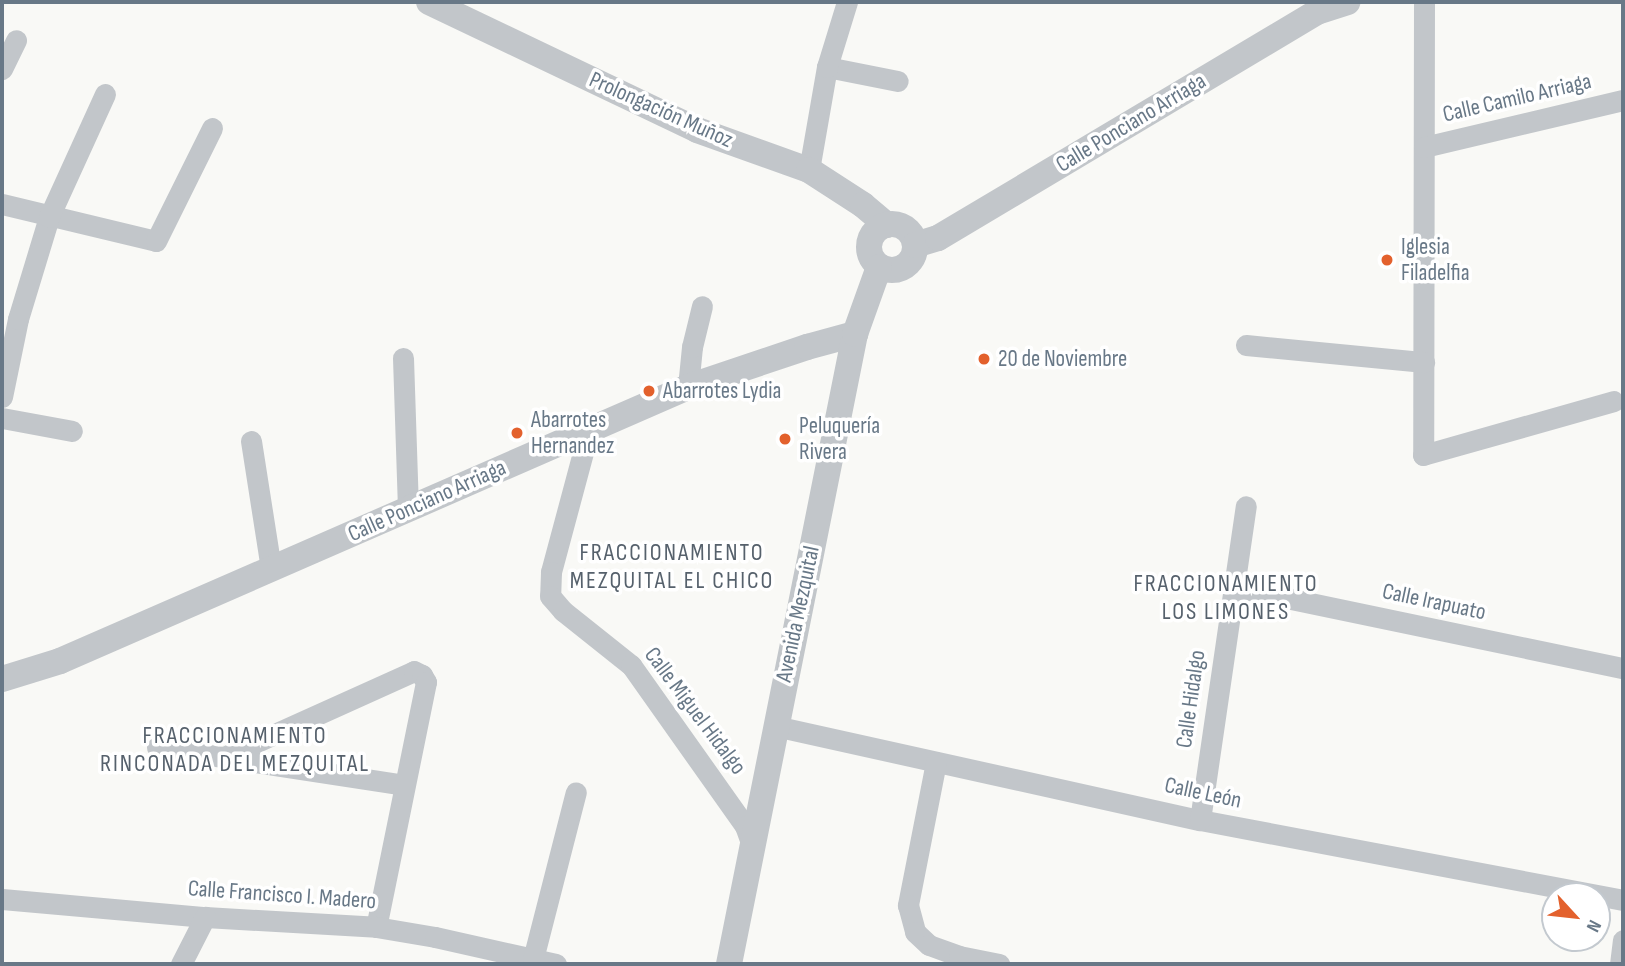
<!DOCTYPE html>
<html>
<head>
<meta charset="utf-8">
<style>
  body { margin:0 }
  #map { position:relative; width:1625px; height:966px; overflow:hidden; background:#f9f9f6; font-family:"Sofia Sans Condensed",sans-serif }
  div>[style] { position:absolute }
  .minor>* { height:21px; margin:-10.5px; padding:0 10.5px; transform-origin:10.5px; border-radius:10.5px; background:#c2c6ca }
  .tertiary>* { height:26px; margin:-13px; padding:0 13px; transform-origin:13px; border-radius:13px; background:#c2c6ca }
  .tertiary>.ring { margin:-13px; padding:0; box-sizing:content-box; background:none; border:26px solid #c2c6ca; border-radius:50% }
  .dots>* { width:19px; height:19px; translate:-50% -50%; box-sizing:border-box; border:4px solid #fff; border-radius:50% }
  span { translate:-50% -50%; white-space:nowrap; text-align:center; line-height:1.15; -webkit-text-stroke:7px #fff; paint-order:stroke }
  .street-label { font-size:23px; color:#687887 }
  .poi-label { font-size:23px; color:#687887 }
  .left { translate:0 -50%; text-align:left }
  .neighbourhood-label { font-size:24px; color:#56616c; letter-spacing:2px }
  .frame { position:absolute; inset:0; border:4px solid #687887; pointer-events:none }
  .north { position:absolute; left:1541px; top:882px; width:70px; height:70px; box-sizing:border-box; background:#fff; border:2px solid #c3c9cf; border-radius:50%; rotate:117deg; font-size:19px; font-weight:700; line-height:28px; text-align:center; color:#687887 }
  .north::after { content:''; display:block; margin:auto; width:24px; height:32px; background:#e3612d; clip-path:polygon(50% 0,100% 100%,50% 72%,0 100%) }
</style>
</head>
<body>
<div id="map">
  <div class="minor">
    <div style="left:1424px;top:2px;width:453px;rotate:90.1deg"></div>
    <div style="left:1423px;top:455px;width:198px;rotate:-15.8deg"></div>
    <div style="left:827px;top:67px;width:72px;rotate:11.2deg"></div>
    <div style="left:2px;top:69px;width:32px;rotate:-64deg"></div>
    <div style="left:1424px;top:147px;width:204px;rotate:-13.3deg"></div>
    <div style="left:809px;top:170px;width:105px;rotate:-80.1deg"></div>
    <div style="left:827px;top:67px;width:68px;rotate:-72.9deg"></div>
    <div style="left:2px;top:204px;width:158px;rotate:13.5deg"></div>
    <div style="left:156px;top:241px;width:126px;rotate:-63.6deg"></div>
    <div style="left:1246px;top:345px;width:179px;rotate:5.5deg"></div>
    <div style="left:403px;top:358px;width:151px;rotate:88.1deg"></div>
    <div style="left:688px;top:387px;width:40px;rotate:-84.3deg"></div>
    <div style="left:692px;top:347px;width:42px;rotate:-76.3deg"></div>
    <div style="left:2px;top:397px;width:80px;rotate:-78.4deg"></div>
    <div style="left:18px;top:319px;width:107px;rotate:-73.1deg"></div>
    <div style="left:49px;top:217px;width:135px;rotate:-65.5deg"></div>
    <div style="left:2px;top:418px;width:71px;rotate:10.5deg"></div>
    <div style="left:589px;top:430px;width:147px;rotate:105deg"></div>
    <div style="left:551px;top:572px;width:24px;rotate:92deg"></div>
    <div style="left:550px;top:596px;width:20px;rotate:49deg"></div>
    <div style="left:563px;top:611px;width:87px;rotate:38.5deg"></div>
    <div style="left:631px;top:665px;width:197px;rotate:54.7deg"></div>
    <div style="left:745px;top:826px;width:20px;rotate:70deg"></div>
    <div style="left:251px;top:441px;width:130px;rotate:81.1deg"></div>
    <div style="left:1234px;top:587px;width:397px;rotate:11.8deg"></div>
    <div style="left:775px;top:726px;width:435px;rotate:12.5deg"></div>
    <div style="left:1200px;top:820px;width:430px;rotate:10.7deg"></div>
    <div style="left:157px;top:747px;width:250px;rotate:8.7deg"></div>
    <div style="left:226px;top:756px;width:206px;rotate:-24.3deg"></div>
    <div style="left:414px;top:671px;width:9px;rotate:27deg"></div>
    <div style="left:422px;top:675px;width:8px;rotate:60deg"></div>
    <div style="left:426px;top:682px;width:250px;rotate:101.5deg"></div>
    <div style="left:936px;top:762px;width:146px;rotate:101.1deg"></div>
    <div style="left:908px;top:905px;width:28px;rotate:75deg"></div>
    <div style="left:915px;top:932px;width:19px;rotate:43deg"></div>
    <div style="left:929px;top:945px;width:32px;rotate:20deg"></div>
    <div style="left:959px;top:956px;width:41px;rotate:11.3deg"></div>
    <div style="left:1200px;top:820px;width:317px;rotate:-81.7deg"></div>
    <div style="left:2px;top:899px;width:204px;rotate:5.1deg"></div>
    <div style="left:205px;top:917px;width:171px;rotate:3.3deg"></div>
    <div style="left:376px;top:927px;width:60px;rotate:9.6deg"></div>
    <div style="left:435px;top:937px;width:124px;rotate:12.6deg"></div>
    <div style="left:533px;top:959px;width:172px;rotate:-75.6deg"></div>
    <div style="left:181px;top:964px;width:53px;rotate:-62.9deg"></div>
    <div style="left:1620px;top:964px;width:24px;rotate:-83deg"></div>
  </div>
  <div class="tertiary">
    <div style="left:429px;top:2px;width:297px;rotate:25.5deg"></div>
    <div style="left:697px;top:130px;width:119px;rotate:19.7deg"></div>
    <div style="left:809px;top:170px;width:64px;rotate:32.9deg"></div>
    <div style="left:863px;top:205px;width:31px;rotate:40deg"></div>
    <div class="ring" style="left:869px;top:224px;width:20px;height:20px"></div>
    <div style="left:915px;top:245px;width:24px;rotate:-17deg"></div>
    <div style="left:938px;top:238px;width:441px;rotate:-30.8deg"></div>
    <div style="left:1317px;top:12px;width:32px;rotate:-18deg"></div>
    <div style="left:2px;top:679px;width:61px;rotate:-17.2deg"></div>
    <div style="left:60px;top:661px;width:685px;rotate:-23.57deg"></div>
    <div style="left:688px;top:387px;width:126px;rotate:-18.6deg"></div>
    <div style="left:807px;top:347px;width:50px;rotate:-15.2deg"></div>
    <div style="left:729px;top:964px;width:642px;rotate:-78.69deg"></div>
    <div style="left:855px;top:334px;width:71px;rotate:-70.3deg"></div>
  </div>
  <div class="dots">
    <div style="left:1387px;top:260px;background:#e3612d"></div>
    <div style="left:984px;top:359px;background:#e3612d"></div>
    <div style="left:649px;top:391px;background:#e3612d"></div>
    <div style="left:517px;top:433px;background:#e3612d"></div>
    <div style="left:785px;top:439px;background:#e3612d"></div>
  </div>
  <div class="street-label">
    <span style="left:1517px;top:98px;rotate:-13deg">Calle Camilo Arriaga</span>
    <span style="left:661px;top:110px;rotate:24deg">Prolongación Muñoz</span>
    <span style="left:1131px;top:123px;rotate:-31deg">Calle Ponciano Arriaga</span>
    <span style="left:427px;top:501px;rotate:-24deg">Calle Ponciano Arriaga</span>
    <span style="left:1434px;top:602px;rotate:12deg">Calle Irapuato</span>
    <span style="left:798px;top:614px;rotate:-78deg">Avenida Mezquital</span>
    <span style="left:1191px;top:699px;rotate:-82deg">Calle Hidalgo</span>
    <span style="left:695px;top:711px;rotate:53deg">Calle Miguel Hidalgo</span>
    <span style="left:1203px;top:793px;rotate:12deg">Calle León</span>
    <span style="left:282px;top:895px;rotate:4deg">Calle Francisco I. Madero</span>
  </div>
  <div class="poi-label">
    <span class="left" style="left:1401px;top:260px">Iglesia<br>Filadelfia</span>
    <span class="left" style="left:998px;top:359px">20 de Noviembre</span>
    <span class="left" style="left:663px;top:391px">Abarrotes Lydia</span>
    <span class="left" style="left:531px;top:433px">Abarrotes<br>Hernandez</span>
    <span class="left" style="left:799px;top:439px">Peluquería<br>Rivera</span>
  </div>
  <div class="neighbourhood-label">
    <span style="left:672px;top:567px">FRACCIONAMIENTO<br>MEZQUITAL EL CHICO</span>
    <span style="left:1226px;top:598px">FRACCIONAMIENTO<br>LOS LIMONES</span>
    <span style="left:235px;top:750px">FRACCIONAMIENTO<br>RINCONADA DEL MEZQUITAL</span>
  </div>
  <div class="frame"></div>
  <div class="north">N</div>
</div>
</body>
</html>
